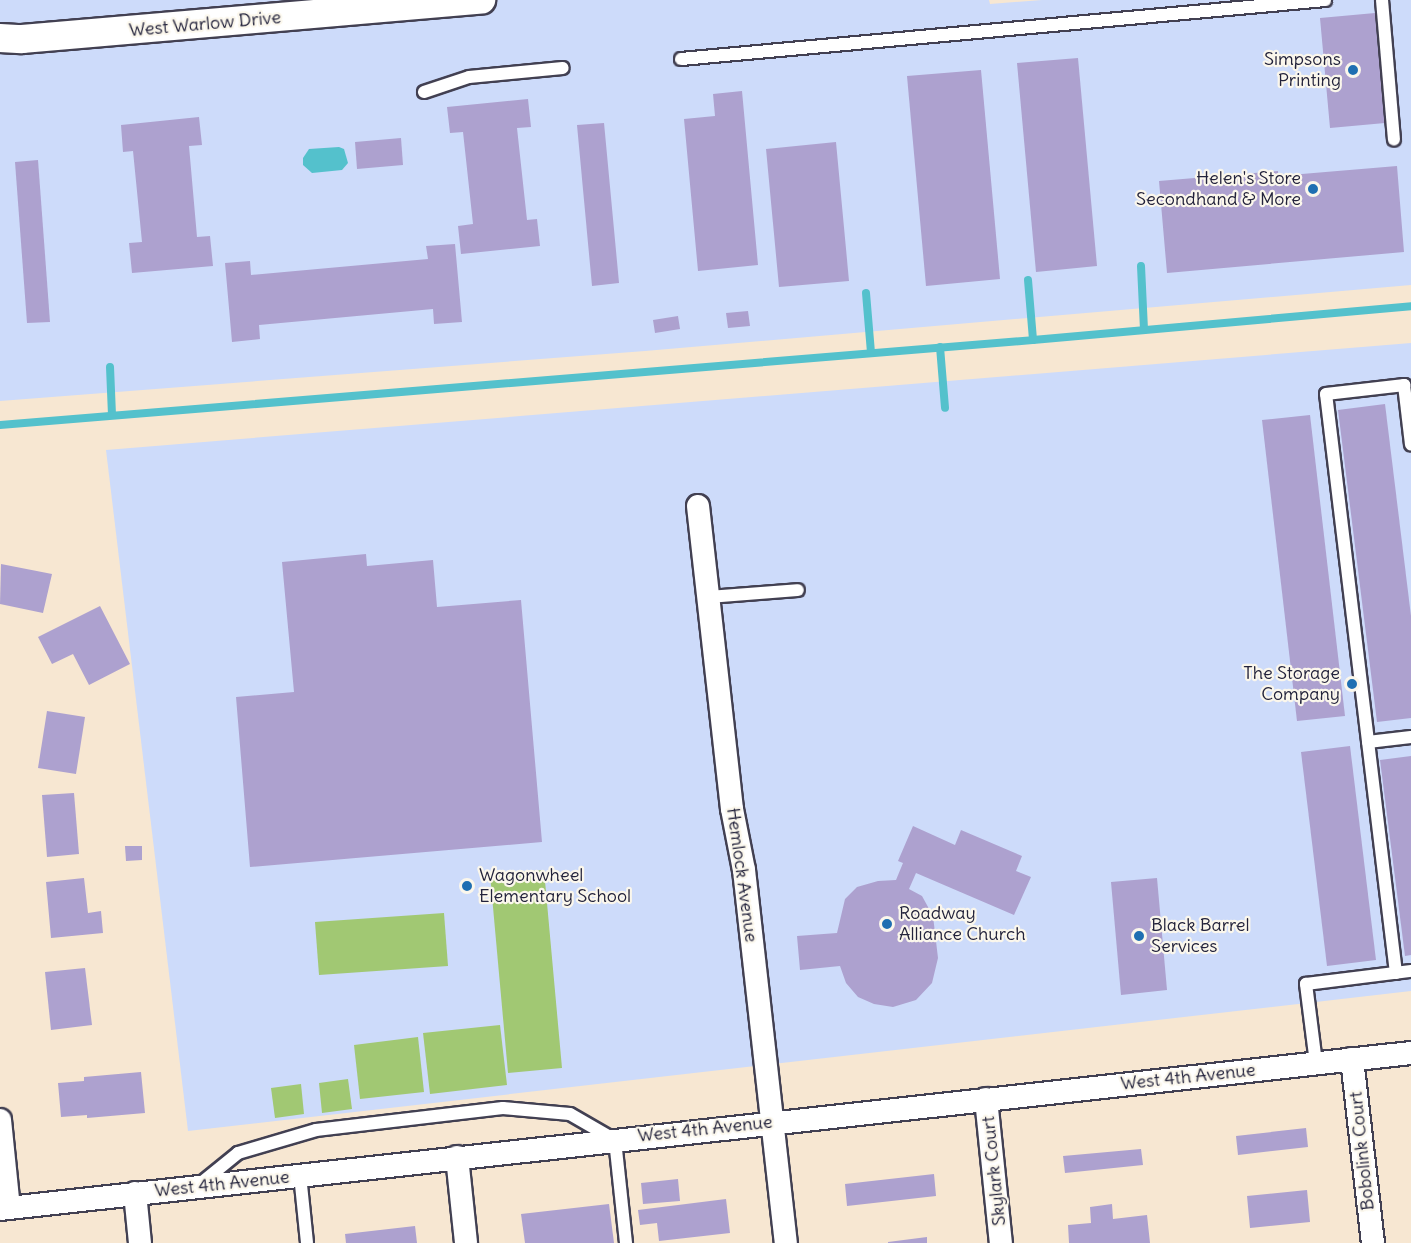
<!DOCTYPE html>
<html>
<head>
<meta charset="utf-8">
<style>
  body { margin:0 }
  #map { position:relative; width:1411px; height:1243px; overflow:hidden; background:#f7e7d2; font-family:Delius,sans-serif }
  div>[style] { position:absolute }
  .built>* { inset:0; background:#cddbfa }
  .green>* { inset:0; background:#a1c873 }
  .water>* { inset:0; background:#54c1cc }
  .stream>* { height:8px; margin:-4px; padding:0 4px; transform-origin:4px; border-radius:4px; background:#54c1cc }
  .building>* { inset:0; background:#ada1cf }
  .roads { filter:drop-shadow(2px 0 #424052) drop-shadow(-2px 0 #424052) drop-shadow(0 2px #424052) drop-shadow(0 -2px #424052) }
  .service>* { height:12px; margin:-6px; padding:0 6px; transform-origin:6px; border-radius:6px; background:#fff }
  .minor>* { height:22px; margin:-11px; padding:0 11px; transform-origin:11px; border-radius:11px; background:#fff }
  .tertiary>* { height:28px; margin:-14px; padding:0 14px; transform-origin:14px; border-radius:14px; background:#fff }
  .dots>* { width:16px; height:16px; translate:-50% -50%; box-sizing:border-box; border:3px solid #fbf7ec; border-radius:50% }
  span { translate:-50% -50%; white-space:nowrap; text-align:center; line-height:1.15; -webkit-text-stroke:4.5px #fbf7ec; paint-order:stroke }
  .street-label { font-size:18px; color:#22223b }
  .poi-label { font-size:18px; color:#22223b }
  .right { translate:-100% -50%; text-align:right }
  .left { translate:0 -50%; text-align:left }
</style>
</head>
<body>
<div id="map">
  <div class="built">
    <div style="clip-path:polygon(0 0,989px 0,990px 4px,1042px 0,1411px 0,1411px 285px,645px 351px,0 401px)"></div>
    <div style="clip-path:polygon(1411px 343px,1411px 991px,188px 1131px,106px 450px)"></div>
  </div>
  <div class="green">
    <div style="clip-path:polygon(544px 870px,562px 1068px,508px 1073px,490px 874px)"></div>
    <div style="clip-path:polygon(444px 913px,448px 966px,319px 975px,315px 922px)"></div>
    <div style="clip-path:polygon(500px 1025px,507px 1085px,430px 1094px,423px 1033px)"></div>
    <div style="clip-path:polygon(418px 1037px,424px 1092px,360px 1099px,354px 1045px)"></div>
    <div style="clip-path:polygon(348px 1079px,352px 1109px,322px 1113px,319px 1083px)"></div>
    <div style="clip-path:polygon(301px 1084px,304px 1114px,275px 1118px,271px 1088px)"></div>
  </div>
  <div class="water">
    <div style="clip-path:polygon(339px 147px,344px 149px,348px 163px,342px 170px,312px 173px,303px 165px,303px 158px,309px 149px)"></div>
  </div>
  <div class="stream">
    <div style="left:1141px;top:266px;width:64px;rotate:87.3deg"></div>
    <div style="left:1028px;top:280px;width:60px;rotate:85.2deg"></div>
    <div style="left:866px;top:293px;width:60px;rotate:85.2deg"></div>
    <div style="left:940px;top:347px;width:61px;rotate:85.3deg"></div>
    <div style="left:110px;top:367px;width:48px;rotate:87.6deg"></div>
    <div style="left:0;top:425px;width:1036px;rotate:-4.7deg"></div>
    <div style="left:1033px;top:340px;width:380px;rotate:-5.1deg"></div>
  </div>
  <div class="building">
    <div style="clip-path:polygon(1375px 13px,1385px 123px,1330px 128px,1320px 18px)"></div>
    <div style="clip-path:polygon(1078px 58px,1097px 266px,1036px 272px,1017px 63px)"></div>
    <div style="clip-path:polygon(981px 70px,1000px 279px,926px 286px,907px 76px)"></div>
    <div style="clip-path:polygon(742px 91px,758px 265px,698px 271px,684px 119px,715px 116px,713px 94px)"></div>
    <div style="clip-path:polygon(528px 99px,531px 127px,517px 128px,527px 220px,537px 219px,540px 246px,461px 254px,458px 226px,473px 224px,463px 132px,450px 133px,447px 107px)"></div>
    <div style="clip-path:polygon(199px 117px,202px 145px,189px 146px,197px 237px,210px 236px,213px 266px,132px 273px,129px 243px,142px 242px,133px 151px,123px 152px,121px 125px)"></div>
    <div style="clip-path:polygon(604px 123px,619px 283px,592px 286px,577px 125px)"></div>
    <div style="clip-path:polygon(401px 138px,403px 165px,357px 169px,355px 142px)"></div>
    <div style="clip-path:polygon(836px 142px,849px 281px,779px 287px,766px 149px)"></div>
    <div style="clip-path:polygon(38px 160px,50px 322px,27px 323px,15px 162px)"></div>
    <div style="clip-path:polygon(1397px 166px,1404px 252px,1167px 273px,1159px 181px,1278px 171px,1278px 176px)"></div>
    <div style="clip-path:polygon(455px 244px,462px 322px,434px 324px,433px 309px,259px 325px,260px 339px,232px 342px,225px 263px,250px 261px,251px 275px,428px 259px,426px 246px)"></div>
    <div style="clip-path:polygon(748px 311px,750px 326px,728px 328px,726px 313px)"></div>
    <div style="clip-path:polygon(678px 316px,680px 329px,655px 333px,653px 320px)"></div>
    <div style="clip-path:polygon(1385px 404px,1411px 616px,1411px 718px,1377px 722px,1338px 410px)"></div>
    <div style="clip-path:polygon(1310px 415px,1345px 716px,1297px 721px,1262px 420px)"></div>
    <div style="clip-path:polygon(366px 554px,367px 566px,433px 560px,437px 607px,521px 600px,542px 842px,250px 867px,236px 697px,294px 692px,282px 562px)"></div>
    <div style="clip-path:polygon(1px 564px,52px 574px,43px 613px,0 604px)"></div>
    <div style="clip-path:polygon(100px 606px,130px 664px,89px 685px,73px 654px,52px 664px,38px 637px)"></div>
    <div style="clip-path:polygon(47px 711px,85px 717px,76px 774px,38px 768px)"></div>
    <div style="clip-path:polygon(1350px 746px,1376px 960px,1327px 966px,1301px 752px)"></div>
    <div style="clip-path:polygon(1411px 756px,1411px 955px,1405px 956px,1380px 760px)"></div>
    <div style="clip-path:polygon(74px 793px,79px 854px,47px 857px,42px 795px)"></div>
    <div style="clip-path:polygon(913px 826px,955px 845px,961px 830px,1022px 856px,1016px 871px,1031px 877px,1014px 915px,916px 873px,909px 889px,922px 896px,933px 916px,938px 958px,932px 983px,916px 1000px,893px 1007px,874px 1004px,858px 997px,846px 983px,840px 966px,800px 970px,797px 936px,837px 933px,845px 899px,857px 887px,878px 881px,896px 880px,903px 863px,898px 861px)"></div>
    <div style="clip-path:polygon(125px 846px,142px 846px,142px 860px,126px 861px)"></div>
    <div style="clip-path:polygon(84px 878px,88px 913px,101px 911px,103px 933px,51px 938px,46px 882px)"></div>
    <div style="clip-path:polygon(1157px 878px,1167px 990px,1121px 995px,1111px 882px)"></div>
    <div style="clip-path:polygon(85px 968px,92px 1025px,51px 1030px,45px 972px)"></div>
    <div style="clip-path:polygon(141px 1072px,145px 1113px,87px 1118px,87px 1115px,61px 1117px,58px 1083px,84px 1081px,84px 1077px)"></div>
    <div style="clip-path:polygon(1306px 1128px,1308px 1147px,1238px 1155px,1236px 1136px)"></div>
    <div style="clip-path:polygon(1141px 1149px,1143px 1165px,1065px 1173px,1063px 1156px)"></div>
    <div style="clip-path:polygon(934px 1174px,936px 1196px,847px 1206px,845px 1184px)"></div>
    <div style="clip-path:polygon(678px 1179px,680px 1201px,643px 1204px,641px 1183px)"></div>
    <div style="clip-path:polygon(1307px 1190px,1310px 1222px,1250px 1228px,1247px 1196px)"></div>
    <div style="clip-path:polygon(726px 1199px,730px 1233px,659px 1241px,657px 1223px,640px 1225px,638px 1210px)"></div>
    <div style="clip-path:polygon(609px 1204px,614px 1243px,525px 1243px,521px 1214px)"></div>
    <div style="clip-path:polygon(1112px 1204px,1113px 1219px,1147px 1215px,1150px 1243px,1069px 1243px,1068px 1225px,1091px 1223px,1090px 1207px)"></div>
    <div style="clip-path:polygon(415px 1226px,417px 1243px,346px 1243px,345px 1234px)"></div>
    <div style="clip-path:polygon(927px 1237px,927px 1243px,888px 1243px,888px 1242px)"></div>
  </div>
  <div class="roads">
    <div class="service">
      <div style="left:1382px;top:0;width:140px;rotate:85.1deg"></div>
      <div style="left:681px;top:59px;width:647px;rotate:-5.23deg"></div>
      <div style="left:424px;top:92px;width:47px;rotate:-18.4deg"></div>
      <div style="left:469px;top:77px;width:94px;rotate:-5.5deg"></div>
      <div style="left:708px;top:597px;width:90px;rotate:-4.4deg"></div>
      <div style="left:1368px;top:742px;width:43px;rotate:-6.6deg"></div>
      <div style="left:1396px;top:973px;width:583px;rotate:-96.89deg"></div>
      <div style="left:1326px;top:394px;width:79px;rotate:-6.6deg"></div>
      <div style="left:1404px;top:385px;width:60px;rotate:83.3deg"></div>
      <div style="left:1316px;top:1063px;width:80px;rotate:-97.2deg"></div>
      <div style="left:1306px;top:984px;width:106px;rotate:-7.1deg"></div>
      <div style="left:300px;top:1175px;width:68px;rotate:84.1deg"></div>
      <div style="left:200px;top:1184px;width:49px;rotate:-39.2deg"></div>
      <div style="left:238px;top:1153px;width:81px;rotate:-16.4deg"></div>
      <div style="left:316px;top:1130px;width:188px;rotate:-6.7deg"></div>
      <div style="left:503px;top:1108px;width:67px;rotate:5.1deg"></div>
      <div style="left:570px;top:1114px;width:52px;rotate:30deg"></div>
      <div style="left:615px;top:1140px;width:104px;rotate:83.9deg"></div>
    </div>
    <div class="minor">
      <div style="left:698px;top:506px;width:305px;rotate:83.6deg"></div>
      <div style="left:732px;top:809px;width:62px;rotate:78.9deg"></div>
      <div style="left:744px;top:870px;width:375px;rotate:83.6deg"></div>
      <div style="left:1352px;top:1059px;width:185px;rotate:83.5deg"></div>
      <div style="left:986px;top:1099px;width:145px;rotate:84.1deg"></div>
      <div style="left:0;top:1120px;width:88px;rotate:84.2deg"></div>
      <div style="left:457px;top:1157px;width:86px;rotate:84deg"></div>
      <div style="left:135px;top:1193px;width:50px;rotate:84.3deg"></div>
      <div style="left:0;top:1209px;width:1420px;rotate:-6.31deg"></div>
    </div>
    <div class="tertiary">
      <div style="left:0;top:38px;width:22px;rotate:3deg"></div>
      <div style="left:22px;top:39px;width:461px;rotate:-4.9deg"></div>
    </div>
  </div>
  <div class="dots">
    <div style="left:1353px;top:70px;background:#1f6fb2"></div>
    <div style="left:1313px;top:189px;background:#1f6fb2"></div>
    <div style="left:1352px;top:684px;background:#1f6fb2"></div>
    <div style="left:467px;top:886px;background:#1f6fb2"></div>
    <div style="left:887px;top:924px;background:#1f6fb2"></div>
    <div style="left:1139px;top:936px;background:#1f6fb2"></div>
  </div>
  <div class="street-label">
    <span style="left:205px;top:24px;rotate:-5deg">West Warlow Drive</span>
    <span style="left:742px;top:875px;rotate:82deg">Hemlock Avenue</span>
    <span style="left:1188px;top:1077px;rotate:-6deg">West 4th Avenue</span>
    <span style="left:705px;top:1129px;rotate:-6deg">West 4th Avenue</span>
    <span style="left:1362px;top:1151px;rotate:-96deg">Bobolink Court</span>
    <span style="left:994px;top:1171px;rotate:-96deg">Skylark Court</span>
    <span style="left:222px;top:1184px;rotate:-6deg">West 4th Avenue</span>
  </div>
  <div class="poi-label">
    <span class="right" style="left:1341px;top:70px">Simpsons<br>Printing</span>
    <span class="right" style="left:1301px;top:189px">Helen's Store<br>Secondhand &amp; More</span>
    <span class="right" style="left:1340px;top:684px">The Storage<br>Company</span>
    <span class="left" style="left:479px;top:886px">Wagonwheel<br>Elementary School</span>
    <span class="left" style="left:899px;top:924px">Roadway<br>Alliance Church</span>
    <span class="left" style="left:1151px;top:936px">Black Barrel<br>Services</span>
  </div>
</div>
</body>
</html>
